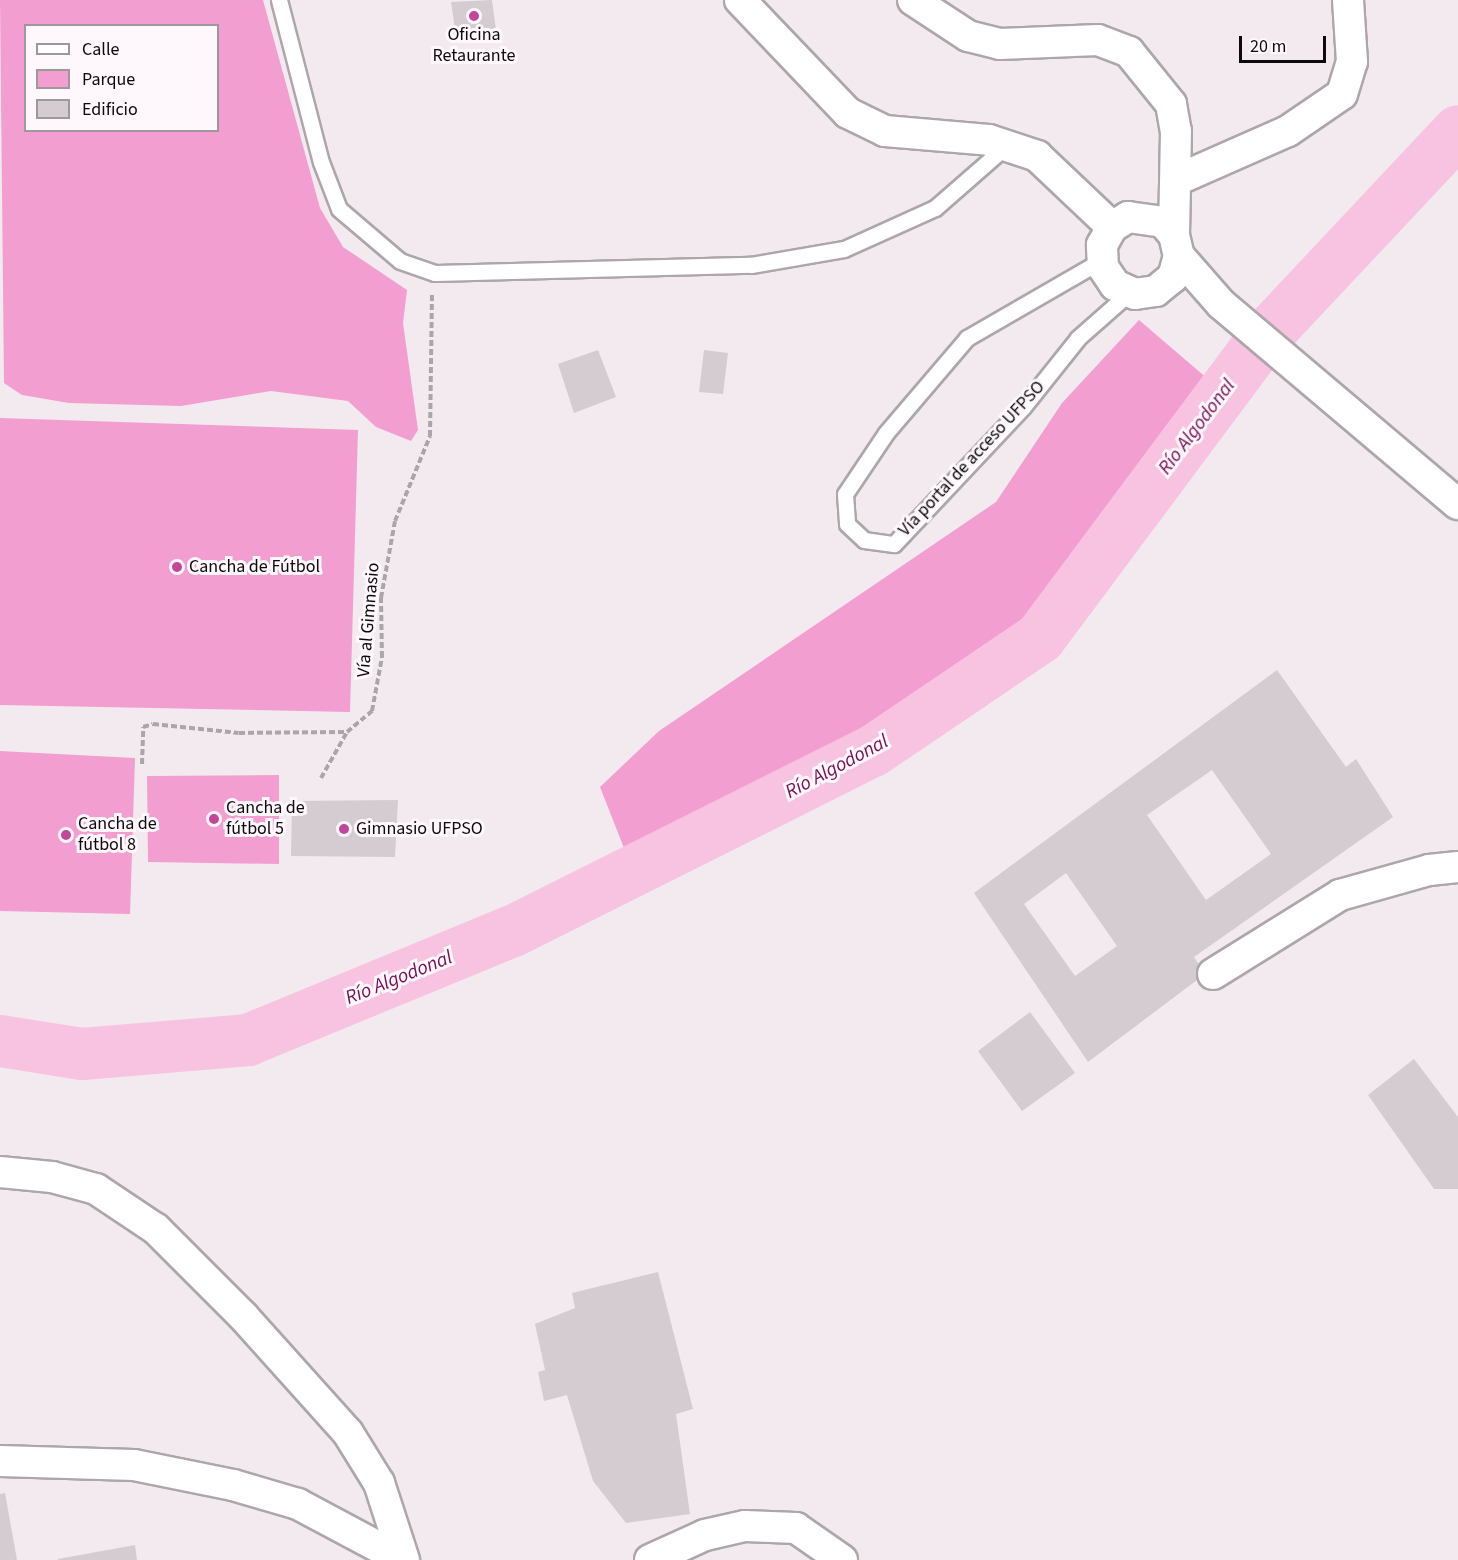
<!DOCTYPE html>
<html>
<head>
<meta charset="utf-8">
<style>
  body { margin:0 }
  #map { position:relative; width:1458px; height:1560px; overflow:hidden; background:#f2eaee; font-family:"Source Sans 3",sans-serif }
  div>[style] { position:absolute }
  .green>* { inset:0; background:#f29ed0 }
  .river>* { height:52px; margin:-26px; padding:0 26px; transform-origin:26px; border-radius:26px; background:#f8c2e1 }
  .building>* { inset:0; background:#d4ccd0 }
  .path>* { height:4px; margin-top:-2px; transform-origin:0; background:repeating-linear-gradient(90deg,#aba5a8 0 6px,transparent 0 9px) }
  .roads { filter:drop-shadow(2px 0 #aea6aa) drop-shadow(-2px 0 #aea6aa) drop-shadow(0 2px #aea6aa) drop-shadow(0 -2px #aea6aa) }
  .lane>* { height:15px; margin:-7.5px; padding:0 7.5px; transform-origin:7.5px; border-radius:7.5px; background:#fff }
  .street>* { height:30px; margin:-15px; padding:0 15px; transform-origin:15px; border-radius:15px; background:#fff }
  .dots>* { width:16px; height:16px; translate:-50% -50%; box-sizing:border-box; border:3px solid #fef7fb; border-radius:50% }
  span { translate:-50% -50%; white-space:nowrap; text-align:center; line-height:1.15; -webkit-text-stroke:6px #fef7fb; paint-order:stroke }
  .poi-label { font-size:18px; color:#0d0a0c }
  .left { translate:0 -50%; text-align:left }
  .street-label { font-size:18px; color:#0d0a0c }
  .water-label { font-size:20px; color:#751058; font-style:italic }
  .legend { position:absolute; left:24px; top:24px; width:195px; height:108px; box-sizing:border-box; background:#fef7fb; border:2px solid #9e989b; margin:0; padding:8px 10px; list-style:none; font-size:18px; color:#0d0a0c }
  .legend li { display:flex; align-items:center; gap:12px; height:30px }
  .legend b { width:30px; border:2px solid #9e989b }
  .scale { position:absolute; left:1239px; top:36px; width:87px; height:27px; box-sizing:border-box; border:3px solid #0d0a0c; border-top:0; padding-left:8px; font-size:18px; line-height:21px; white-space:nowrap; color:#0d0a0c; -webkit-text-stroke:4px #fef7fb; paint-order:stroke }
</style>
</head>
<body>
<div id="map">
  <div class="green">
    <div style="clip-path:polygon(evenodd,0 0,263px 0,320px 208px,343px 247px,407px 290px,403px 323px,418px 430px,411px 441px,376px 427px,348px 401px,271px 391px,181px 406px,69px 403px,22px 395px,4px 383px,0 0,26px 26px,218px 26px,218px 130px,26px 130px,26px 26px)"></div>
    <div style="clip-path:polygon(1139px 320px,1216px 386px,1037px 633px,867px 747px,631px 866px,600px 787px,659px 731px,996px 502px,1062px 403px)"></div>
    <div style="clip-path:polygon(0 418px,358px 430px,350px 712px,0 705px)"></div>
    <div style="clip-path:polygon(0 751px,135px 758px,130px 914px,0 911px)"></div>
    <div style="clip-path:polygon(279px 775px,279px 864px,148px 862px,147px 776px)"></div>
  </div>
  <div class="river">
    <div style="left:0;top:1041px;width:83px;rotate:9deg"></div>
    <div style="left:82px;top:1054px;width:167px;rotate:-4.8deg"></div>
    <div style="left:248px;top:1040px;width:287px;rotate:-22.4deg"></div>
    <div style="left:513px;top:931px;width:402px;rotate:-26.6deg"></div>
    <div style="left:873px;top:751px;width:202px;rotate:-34.1deg"></div>
    <div style="left:1040px;top:638px;width:373px;rotate:-53.3deg"></div>
    <div style="left:1263px;top:339px;width:285px;rotate:-46.8deg"></div>
  </div>
  <div class="building">
    <div style="clip-path:polygon(492px 0,496px 30px,456px 36px,451px 2px)"></div>
    <div style="clip-path:polygon(598px 350px,616px 397px,574px 413px,558px 364px)"></div>
    <div style="clip-path:polygon(704px 350px,728px 353px,723px 394px,699px 392px)"></div>
    <div style="clip-path:polygon(evenodd,1277px 670px,1346px 767px,1356px 759px,1393px 817px,1194px 957px,1205px 974px,1088px 1062px,974px 893px,1277px 670px,1212px 770px,1271px 854px,1206px 900px,1147px 815px,1212px 770px,1277px 670px,1066px 873px,1117px 946px,1075px 976px,1024px 904px,1066px 873px)"></div>
    <div style="clip-path:polygon(398px 800px,395px 857px,291px 856px,292px 801px)"></div>
    <div style="clip-path:polygon(1030px 1012px,1075px 1073px,1022px 1111px,978px 1051px)"></div>
    <div style="clip-path:polygon(1414px 1059px,1458px 1117px,1458px 1189px,1434px 1189px,1368px 1095px)"></div>
    <div style="clip-path:polygon(658px 1272px,693px 1409px,676px 1414px,690px 1514px,626px 1523px,593px 1481px,567px 1395px,544px 1401px,538px 1372px,545px 1370px,535px 1324px,575px 1308px,572px 1293px)"></div>
    <div style="clip-path:polygon(5px 1493px,17px 1560px,0 1560px,0 1494px)"></div>
    <div style="clip-path:polygon(135px 1545px,137px 1560px,58px 1560px,58px 1559px)"></div>
  </div>
  <div class="path">
    <div style="left:142px;top:764px;width:37px;rotate:-88deg"></div>
    <div style="left:143px;top:727px;width:10px;rotate:-17deg"></div>
    <div style="left:153px;top:724px;width:86px;rotate:6deg"></div>
    <div style="left:239px;top:733px;width:107px;rotate:-0.5deg"></div>
    <div style="left:321px;top:778px;width:53px;rotate:-60.5deg"></div>
    <div style="left:347px;top:732px;width:33px;rotate:-40deg"></div>
    <div style="left:372px;top:711px;width:55px;rotate:-79.5deg"></div>
    <div style="left:382px;top:657px;width:59px;rotate:-91deg"></div>
    <div style="left:381px;top:598px;width:78px;rotate:-79.7deg"></div>
    <div style="left:395px;top:521px;width:92px;rotate:-67.6deg"></div>
    <div style="left:430px;top:436px;width:142px;rotate:-89.2deg"></div>
  </div>
  <div class="roads">
    <div class="lane">
      <div style="left:279px;top:0;width:167px;rotate:75.5deg"></div>
      <div style="left:321px;top:162px;width:50px;rotate:69deg"></div>
      <div style="left:339px;top:209px;width:80px;rotate:40.4deg"></div>
      <div style="left:400px;top:261px;width:37px;rotate:19deg"></div>
      <div style="left:435px;top:273px;width:316px;rotate:-1.5deg"></div>
      <div style="left:751px;top:265px;width:94px;rotate:-9.8deg"></div>
      <div style="left:844px;top:249px;width:100px;rotate:-24.3deg"></div>
      <div style="left:935px;top:208px;width:94px;rotate:-41.1deg"></div>
      <div style="left:1102px;top:260px;width:156px;rotate:150deg"></div>
      <div style="left:967px;top:338px;width:125px;rotate:130.5deg"></div>
      <div style="left:886px;top:433px;width:73px;rotate:123.9deg"></div>
      <div style="left:845px;top:494px;width:30px;rotate:86deg"></div>
      <div style="left:847px;top:524px;width:23px;rotate:43deg"></div>
      <div style="left:864px;top:540px;width:30px;rotate:8deg"></div>
      <div style="left:894px;top:544px;width:188px;rotate:-46.7deg"></div>
      <div style="left:1023px;top:407px;width:88px;rotate:-51.4deg"></div>
      <div style="left:1078px;top:338px;width:69px;rotate:-41.5deg"></div>
    </div>
    <div class="street">
      <div style="left:740px;top:0;width:156px;rotate:46.3deg"></div>
      <div style="left:848px;top:113px;width:41px;rotate:25.9deg"></div>
      <div style="left:885px;top:131px;width:104px;rotate:4.9deg"></div>
      <div style="left:989px;top:140px;width:51px;rotate:18.4deg"></div>
      <div style="left:1037px;top:156px;width:103px;rotate:43.4deg"></div>
      <div style="left:913px;top:0;width:66px;rotate:33.2deg"></div>
      <div style="left:968px;top:36px;width:33px;rotate:14deg"></div>
      <div style="left:1000px;top:44px;width:98px;rotate:-2.3deg"></div>
      <div style="left:1098px;top:40px;width:33px;rotate:21deg"></div>
      <div style="left:1129px;top:52px;width:67px;rotate:51.1deg"></div>
      <div style="left:1171px;top:104px;width:27px;rotate:80deg"></div>
      <div style="left:1176px;top:131px;width:104px;rotate:91.1deg"></div>
      <div style="left:1174px;top:235px;width:22px;rotate:77deg"></div>
      <div style="left:1179px;top:256px;width:22px;rotate:106deg"></div>
      <div style="left:1173px;top:277px;width:22px;rotate:141deg"></div>
      <div style="left:1156px;top:291px;width:21px;rotate:172deg"></div>
      <div style="left:1135px;top:294px;width:22px;rotate:-156deg"></div>
      <div style="left:1115px;top:285px;width:22px;rotate:-124deg"></div>
      <div style="left:1103px;top:267px;width:22px;rotate:-93deg"></div>
      <div style="left:1102px;top:245px;width:21px;rotate:-61deg"></div>
      <div style="left:1112px;top:227px;width:19px;rotate:-32deg"></div>
      <div style="left:1128px;top:217px;width:35px;rotate:8deg"></div>
      <div style="left:1163px;top:222px;width:17px;rotate:50deg"></div>
      <div style="left:1179px;top:179px;width:119px;rotate:-23.8deg"></div>
      <div style="left:1288px;top:131px;width:65px;rotate:-34.4deg"></div>
      <div style="left:1342px;top:94px;width:34px;rotate:-73deg"></div>
      <div style="left:1352px;top:62px;width:62px;rotate:-93.7deg"></div>
      <div style="left:1179px;top:256px;width:64px;rotate:48.8deg"></div>
      <div style="left:1221px;top:304px;width:310px;rotate:40.2deg"></div>
      <div style="left:1213px;top:974px;width:150px;rotate:-31.9deg"></div>
      <div style="left:1340px;top:895px;width:92px;rotate:-15.7deg"></div>
      <div style="left:1429px;top:870px;width:29px;rotate:-6deg"></div>
      <div style="left:0;top:1172px;width:52px;rotate:5.5deg"></div>
      <div style="left:52px;top:1177px;width:46px;rotate:15.3deg"></div>
      <div style="left:96px;top:1189px;width:72px;rotate:33.7deg"></div>
      <div style="left:156px;top:1229px;width:123px;rotate:45deg"></div>
      <div style="left:243px;top:1316px;width:157px;rotate:48.1deg"></div>
      <div style="left:348px;top:1433px;width:59px;rotate:58.2deg"></div>
      <div style="left:379px;top:1483px;width:81px;rotate:72deg"></div>
      <div style="left:0;top:1461px;width:134px;rotate:1.7deg"></div>
      <div style="left:134px;top:1465px;width:101px;rotate:11.4deg"></div>
      <div style="left:233px;top:1485px;width:68px;rotate:16.3deg"></div>
      <div style="left:298px;top:1504px;width:119px;rotate:28.1deg"></div>
      <div style="left:650px;top:1560px;width:60px;rotate:-24.4deg"></div>
      <div style="left:705px;top:1535px;width:41px;rotate:-12.7deg"></div>
      <div style="left:745px;top:1526px;width:51px;rotate:2.2deg"></div>
      <div style="left:796px;top:1528px;width:56px;rotate:34.8deg"></div>
    </div>
  </div>
  <div class="dots">
    <div style="left:474px;top:16px;background:#c24799"></div>
    <div style="left:177px;top:567px;background:#c24799"></div>
    <div style="left:214px;top:819px;background:#c24799"></div>
    <div style="left:344px;top:829px;background:#c24799"></div>
    <div style="left:66px;top:835px;background:#c24799"></div>
  </div>
  <div class="poi-label">
    <span style="left:474px;top:46px">Oficina<br>Retaurante</span>
    <span class="left" style="left:189px;top:567px">Cancha de Fútbol</span>
    <span class="left" style="left:226px;top:819px">Cancha de<br>fútbol 5</span>
    <span class="left" style="left:78px;top:835px">Cancha de<br>fútbol 8</span>
    <span class="left" style="left:356px;top:829px">Gimnasio UFPSO</span>
  </div>
  <div class="street-label">
    <span style="left:972px;top:459px;rotate:-47deg">Vía portal de acceso UFPSO</span>
    <span style="left:369px;top:620px;rotate:-85deg">Vía al Gimnasio</span>
  </div>
  <div class="water-label">
    <span style="left:1197px;top:427px;rotate:-53deg">Río Algodonal</span>
    <span style="left:837px;top:767px;rotate:-28deg">Río Algodonal</span>
    <span style="left:399px;top:978px;rotate:-22deg">Río Algodonal</span>
  </div>
  <ul class="legend">
  <li><b style="height:8px;background:#fff"></b>Calle</li>
  <li><b style="height:16px;background:#f29ed0"></b>Parque</li>
  <li><b style="height:16px;background:#d4ccd0"></b>Edificio</li>
  </ul>
  <div class="scale">20 m</div>
</div>
</body>
</html>
